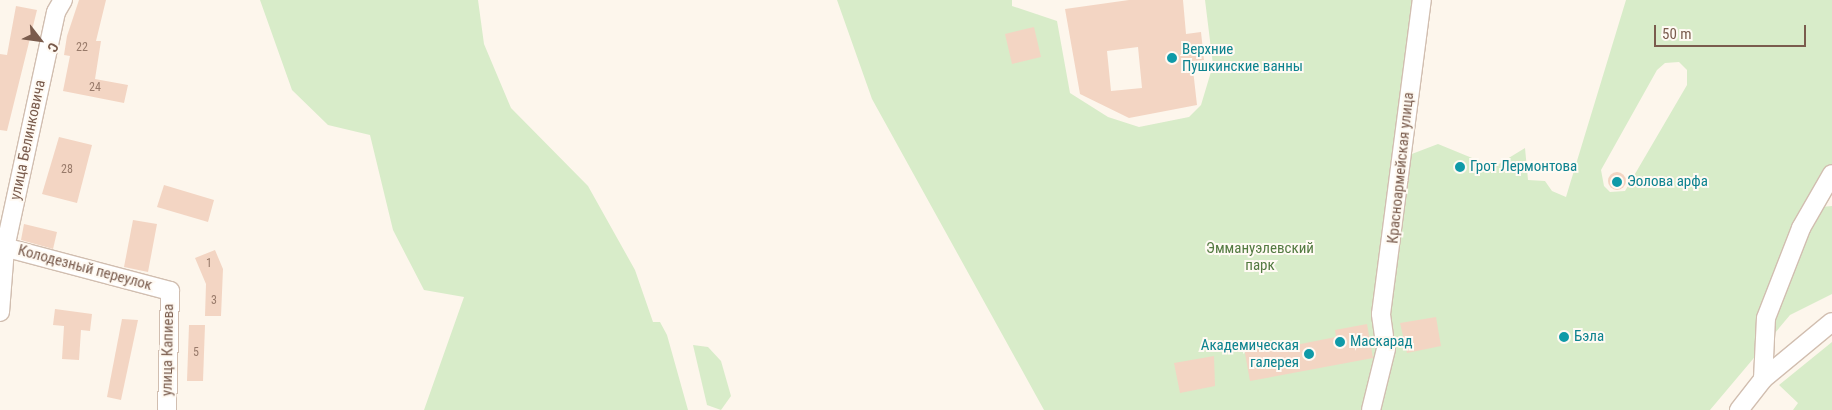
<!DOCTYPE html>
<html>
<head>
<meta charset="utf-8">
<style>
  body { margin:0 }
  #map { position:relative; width:1832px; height:410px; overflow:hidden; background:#fdf6ec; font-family:"Roboto Condensed",sans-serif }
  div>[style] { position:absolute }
  .green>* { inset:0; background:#d8ecc9 }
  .building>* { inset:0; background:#f3d5c3 }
  .round { border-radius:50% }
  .roads { filter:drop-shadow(1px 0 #d1beb0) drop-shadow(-1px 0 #d1beb0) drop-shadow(0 1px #d1beb0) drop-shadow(0 -1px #d1beb0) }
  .minor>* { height:18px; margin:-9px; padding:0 9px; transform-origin:9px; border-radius:9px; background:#fff }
  .dots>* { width:14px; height:14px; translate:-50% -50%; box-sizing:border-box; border:2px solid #fffaf3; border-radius:50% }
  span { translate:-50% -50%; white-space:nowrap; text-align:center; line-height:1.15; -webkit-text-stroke:4px #fffaf3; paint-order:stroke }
  .number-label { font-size:12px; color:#987a6a }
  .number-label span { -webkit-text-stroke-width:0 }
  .culture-label { font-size:15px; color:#0d838f }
  .left { translate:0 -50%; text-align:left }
  .right { translate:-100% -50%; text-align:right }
  .street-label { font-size:15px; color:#7a5c4d }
  .park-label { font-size:15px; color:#537a41 }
  .north { position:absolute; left:15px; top:15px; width:50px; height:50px; -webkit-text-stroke:4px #fffaf3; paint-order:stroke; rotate:120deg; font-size:14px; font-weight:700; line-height:20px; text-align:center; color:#7a5c4d }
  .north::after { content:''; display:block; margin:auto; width:18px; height:22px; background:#7a5c4d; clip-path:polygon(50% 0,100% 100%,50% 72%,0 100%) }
  .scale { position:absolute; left:1654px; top:25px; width:152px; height:22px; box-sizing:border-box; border:2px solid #7a5c4d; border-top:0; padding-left:6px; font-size:15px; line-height:18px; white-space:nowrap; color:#7a5c4d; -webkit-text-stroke:4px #fffaf3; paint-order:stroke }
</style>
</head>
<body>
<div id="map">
  <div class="green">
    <div style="clip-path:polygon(260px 0,478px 0,484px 44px,511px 108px,588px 186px,635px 270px,653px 322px,660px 322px,667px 335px,688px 410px,424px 410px,464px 297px,424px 290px,393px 230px,370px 135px,328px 125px,292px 90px)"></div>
    <div style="clip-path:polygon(evenodd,837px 0,1012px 0,1012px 6px,1057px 21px,1070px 93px,1108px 117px,1139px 127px,1189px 117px,1201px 105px,1213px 65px,1205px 0,1416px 0,1396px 160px,1438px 144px,1494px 167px,1525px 148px,1528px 180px,1545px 181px,1552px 191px,1566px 197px,1626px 0,1832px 0,1832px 174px,1821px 207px,1832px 206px,1832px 294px,1790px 315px,1710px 410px,1044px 410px,872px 99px,837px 0,1679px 62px,1687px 70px,1687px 85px,1625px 191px,1610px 192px,1604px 186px,1601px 170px,1657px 70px,1665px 63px,1679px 62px)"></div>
    <div style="clip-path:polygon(1832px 342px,1832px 410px,1793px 410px,1798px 403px,1779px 385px)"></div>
    <div style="clip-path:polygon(693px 345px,708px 347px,721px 361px,731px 396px,721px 410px,707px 405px)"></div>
  </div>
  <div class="building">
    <div style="clip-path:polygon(79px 0,106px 0,96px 41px,101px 41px,95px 79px,128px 85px,124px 103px,63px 91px,70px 56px,64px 55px,67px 36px)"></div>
    <div style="clip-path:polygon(evenodd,1129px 0,1183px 0,1186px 34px,1201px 32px,1204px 60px,1192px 61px,1197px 105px,1129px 118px,1080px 94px,1065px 9px,1129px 0,1138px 47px,1142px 88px,1111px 91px,1107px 51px,1138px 47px)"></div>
    <div style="clip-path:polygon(16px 6px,37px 10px,7px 131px,0 130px,0 54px,7px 55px)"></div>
    <div style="clip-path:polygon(1034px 27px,1041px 57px,1012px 64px,1005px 34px)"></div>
    <div style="clip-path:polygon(59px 137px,92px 145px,77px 203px,42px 194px)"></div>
    <div class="round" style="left:1608px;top:172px;width:18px;height:18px"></div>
    <div style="clip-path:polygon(164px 185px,214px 200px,208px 222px,157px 207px)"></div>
    <div style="clip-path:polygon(133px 220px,157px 224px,148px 272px,124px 267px)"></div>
    <div style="clip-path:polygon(24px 224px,57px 232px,53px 249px,21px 240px)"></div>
    <div style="clip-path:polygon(215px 250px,223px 269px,221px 316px,205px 316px,206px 284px,195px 258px)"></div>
    <div style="clip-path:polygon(55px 309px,92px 314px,90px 331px,81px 330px,79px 360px,62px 359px,64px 326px,53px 325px)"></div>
    <div style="clip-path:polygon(1436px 317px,1441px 346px,1407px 353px,1400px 323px)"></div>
    <div style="clip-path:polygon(122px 319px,138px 320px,121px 400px,107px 397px)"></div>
    <div style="clip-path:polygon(1367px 324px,1373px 358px,1250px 381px,1244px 348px,1278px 341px,1280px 348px,1336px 337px,1335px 330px)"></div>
    <div style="clip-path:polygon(189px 325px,205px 325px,203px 381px,187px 381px)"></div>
    <div style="clip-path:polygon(1214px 356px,1215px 386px,1180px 393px,1174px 363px)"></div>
  </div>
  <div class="roads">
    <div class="minor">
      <div style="left:0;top:246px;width:176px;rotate:14.8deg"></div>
      <div style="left:170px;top:291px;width:119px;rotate:91.4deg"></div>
      <div style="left:0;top:312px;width:64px;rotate:-85.5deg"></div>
      <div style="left:5px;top:248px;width:241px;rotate:-77.8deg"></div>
      <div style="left:56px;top:12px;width:14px;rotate:-60deg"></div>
      <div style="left:1384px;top:336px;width:22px;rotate:-98deg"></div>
      <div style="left:1381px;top:314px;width:317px;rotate:-82.6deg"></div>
      <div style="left:1763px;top:379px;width:61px;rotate:-87.2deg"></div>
      <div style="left:1766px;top:318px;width:97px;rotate:-68.7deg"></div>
      <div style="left:1801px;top:228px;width:62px;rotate:-60.1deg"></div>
      <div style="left:1371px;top:410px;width:63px;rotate:-76.2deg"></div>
      <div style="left:1739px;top:410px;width:39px;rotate:-52deg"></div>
      <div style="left:1763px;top:379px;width:89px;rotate:-39.6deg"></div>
    </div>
  </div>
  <div class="dots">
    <div style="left:1172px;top:58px;background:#0f9aa8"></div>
    <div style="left:1460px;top:167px;background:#0f9aa8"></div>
    <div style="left:1617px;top:182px;background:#0f9aa8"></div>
    <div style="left:1564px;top:337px;background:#0f9aa8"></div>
    <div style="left:1340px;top:342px;background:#0f9aa8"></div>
    <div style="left:1309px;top:354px;background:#0f9aa8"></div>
  </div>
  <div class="number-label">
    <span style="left:82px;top:48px">22</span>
    <span style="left:95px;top:88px">24</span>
    <span style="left:67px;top:170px">28</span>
    <span style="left:209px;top:264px">1</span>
    <span style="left:214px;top:301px">3</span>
    <span style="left:196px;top:353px">5</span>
  </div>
  <div class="culture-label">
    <span class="left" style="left:1182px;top:58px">Верхние<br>Пушкинские ванны</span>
    <span class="left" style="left:1470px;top:167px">Грот Лермонтова</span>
    <span class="left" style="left:1627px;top:182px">Эолова арфа</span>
    <span class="left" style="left:1574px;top:337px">Бэла</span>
    <span class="left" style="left:1350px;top:342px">Маскарад</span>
    <span class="right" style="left:1299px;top:354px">Академическая<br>галерея</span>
  </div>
  <div class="street-label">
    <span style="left:28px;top:140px;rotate:-78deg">улица Белинковича</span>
    <span style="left:1401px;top:168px;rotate:-84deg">Красноармейская улица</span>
    <span style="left:85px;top:268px;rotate:15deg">Колодезный переулок</span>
    <span style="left:168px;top:350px;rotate:-89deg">улица Капиева</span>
  </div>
  <div class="park-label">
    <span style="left:1260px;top:257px">Эммануэлевский<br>парк</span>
  </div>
  <div class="north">С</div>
  <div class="scale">50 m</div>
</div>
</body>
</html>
